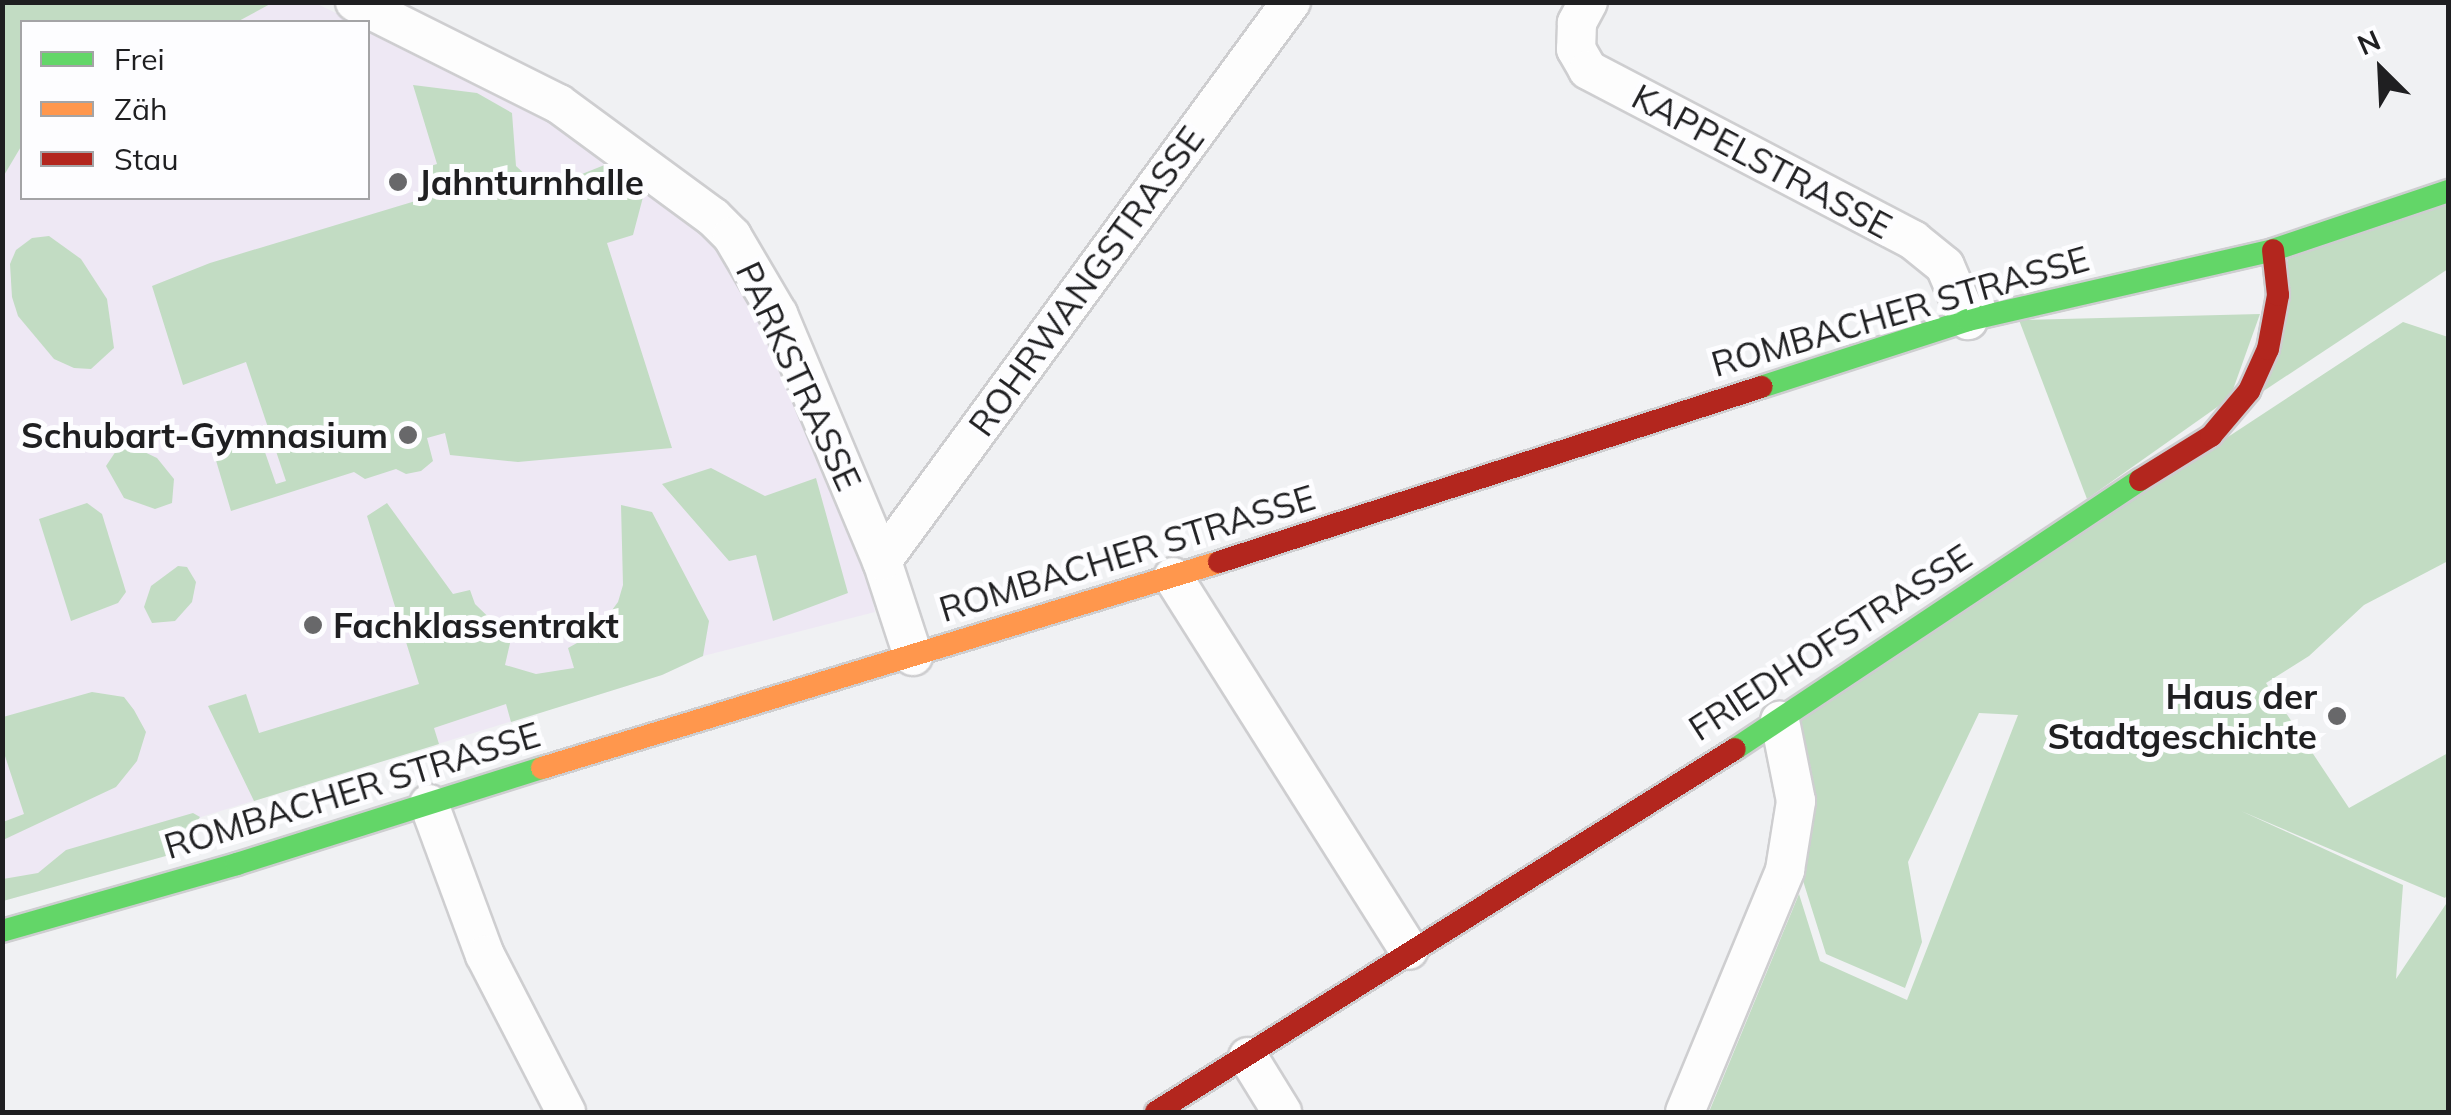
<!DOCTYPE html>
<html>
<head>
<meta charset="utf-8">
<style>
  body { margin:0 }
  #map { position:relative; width:2451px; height:1115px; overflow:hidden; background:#f0f1f3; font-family:Mulish,sans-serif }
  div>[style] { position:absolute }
  .education>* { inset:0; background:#eee8f4 }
  .green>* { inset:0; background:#c2dcc3 }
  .roads { filter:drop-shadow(2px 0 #ceced0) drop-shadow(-2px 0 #ceced0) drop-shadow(0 2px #ceced0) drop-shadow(0 -2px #ceced0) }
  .street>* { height:38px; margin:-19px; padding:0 19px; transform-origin:19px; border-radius:19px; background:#fdfdfd }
  .fast>* { height:22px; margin:-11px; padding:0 11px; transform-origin:11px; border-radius:11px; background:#63d668 }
  .slow>* { height:22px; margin:-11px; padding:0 11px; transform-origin:11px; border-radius:11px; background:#ff974d }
  .jam>* { height:22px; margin:-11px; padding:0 11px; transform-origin:11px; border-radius:11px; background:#b3261e }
  .dots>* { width:28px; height:28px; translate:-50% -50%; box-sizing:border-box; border:5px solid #fdfdff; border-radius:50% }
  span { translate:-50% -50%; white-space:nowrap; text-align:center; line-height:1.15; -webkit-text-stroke:10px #fdfdff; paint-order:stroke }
  .street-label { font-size:35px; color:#1f1f21 }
  .poi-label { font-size:35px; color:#1f1f21; font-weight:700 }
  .left { translate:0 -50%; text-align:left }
  .right { translate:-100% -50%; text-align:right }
  .frame { position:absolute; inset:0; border:5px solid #1f1f21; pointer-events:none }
  .legend { position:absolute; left:20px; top:20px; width:350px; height:180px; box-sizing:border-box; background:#fdfdff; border:2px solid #a4a4a6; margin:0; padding:12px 18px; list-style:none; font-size:30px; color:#1f1f21 }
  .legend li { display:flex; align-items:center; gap:20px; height:50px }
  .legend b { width:50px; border:2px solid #a4a4a6 }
  .north { position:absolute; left:2331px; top:20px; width:100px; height:100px; -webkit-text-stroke:8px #fdfdff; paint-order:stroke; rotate:336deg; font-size:28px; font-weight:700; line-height:40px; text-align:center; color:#1f1f21 }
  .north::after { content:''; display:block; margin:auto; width:35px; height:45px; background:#1f1f21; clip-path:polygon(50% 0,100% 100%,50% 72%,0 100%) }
</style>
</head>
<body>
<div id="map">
  <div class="education">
    <div style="clip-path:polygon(272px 2px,315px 3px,355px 22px,237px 22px)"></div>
    <div style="clip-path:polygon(368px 29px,555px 116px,717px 232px,767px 322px,860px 548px,875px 612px,703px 656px,662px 675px,201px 817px,173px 854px,3px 901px,2px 177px,22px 145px,22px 198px,368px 198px)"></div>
  </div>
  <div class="green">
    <div style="clip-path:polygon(3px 2px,272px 2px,272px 3px,237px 22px,22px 22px,22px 145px,3px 177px)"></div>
    <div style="clip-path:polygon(413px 85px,477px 93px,512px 113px,516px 166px,530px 179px,572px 178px,617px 160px,647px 182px,633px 235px,607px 243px,672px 448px,518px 462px,450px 455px,445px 433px,427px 438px,433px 461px,421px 471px,406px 474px,396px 469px,365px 479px,354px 472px,231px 511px,212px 447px,258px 432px,276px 484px,286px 481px,246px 362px,183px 385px,152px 286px,210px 263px,432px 196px,424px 168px,437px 164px)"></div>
    <div style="clip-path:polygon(2448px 200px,2448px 269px,2259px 394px,2288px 259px)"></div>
    <div style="clip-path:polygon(49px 236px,81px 259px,107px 299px,114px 348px,91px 369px,74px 368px,54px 359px,18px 316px,12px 297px,10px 264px,16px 250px,32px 238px)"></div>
    <div style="clip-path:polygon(2260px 314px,2230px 398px,2087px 499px,2019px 320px)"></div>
    <div style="clip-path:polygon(2403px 322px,2448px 337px,2448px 561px,2364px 605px,2309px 656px,2266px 683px,2349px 808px,2448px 753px,2448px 893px,2445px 898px,2241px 811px,2403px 885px,2396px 979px,2448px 901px,2448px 1112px,1709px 1112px,1799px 894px,1820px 961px,1907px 1000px,2018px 715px,1979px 713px,1908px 862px,1922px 942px,1905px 988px,1826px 954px,1799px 868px,1794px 722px)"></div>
    <div style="clip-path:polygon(118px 448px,136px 448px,157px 458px,174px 479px,172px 503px,155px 509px,124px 498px,106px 466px)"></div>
    <div style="clip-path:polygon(711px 468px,765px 496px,816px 478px,848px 593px,773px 621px,756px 555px,729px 561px,662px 484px)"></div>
    <div style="clip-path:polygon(87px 503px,102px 514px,126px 592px,118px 603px,71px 621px,39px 519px)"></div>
    <div style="clip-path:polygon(387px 503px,453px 594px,470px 590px,475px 604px,511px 639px,505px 665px,536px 674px,574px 668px,568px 648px,595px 633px,618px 602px,623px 585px,621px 505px,652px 512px,709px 621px,703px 656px,662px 675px,511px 722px,506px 704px,434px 728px,439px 744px,254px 801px,208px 706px,246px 694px,259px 733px,419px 684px,367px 516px)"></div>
    <div style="clip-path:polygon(178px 566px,187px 567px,196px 582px,192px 602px,175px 621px,152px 623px,144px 607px,151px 586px)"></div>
    <div style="clip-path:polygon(92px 692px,124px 697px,134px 710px,146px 732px,137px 761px,116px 787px,3px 840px,3px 822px,24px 814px,3px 750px,3px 717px)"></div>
    <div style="clip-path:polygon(193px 813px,200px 817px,173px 854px,3px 901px,3px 879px,38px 873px,66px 850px)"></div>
  </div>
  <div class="roads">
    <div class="street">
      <div style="left:355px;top:2px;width:228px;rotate:26.6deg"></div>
      <div style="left:559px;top:104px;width:191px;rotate:36.3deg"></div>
      <div style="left:713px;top:217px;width:27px;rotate:45deg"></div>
      <div style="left:732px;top:236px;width:91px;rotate:59.5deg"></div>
      <div style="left:778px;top:314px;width:268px;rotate:67.2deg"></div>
      <div style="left:882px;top:561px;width:100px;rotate:71.9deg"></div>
      <div style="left:1588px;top:2px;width:24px;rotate:118deg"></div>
      <div style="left:1577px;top:23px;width:26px;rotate:92deg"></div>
      <div style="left:1576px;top:49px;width:24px;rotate:60deg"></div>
      <div style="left:1588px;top:70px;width:367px;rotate:27.6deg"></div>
      <div style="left:1913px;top:240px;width:41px;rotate:39.1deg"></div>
      <div style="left:1945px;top:266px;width:59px;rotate:66.9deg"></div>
      <div style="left:882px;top:561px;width:693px;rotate:-53.81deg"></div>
      <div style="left:1173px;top:577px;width:441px;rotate:57.7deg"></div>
      <div style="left:429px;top:804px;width:161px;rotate:69.7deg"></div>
      <div style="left:485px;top:955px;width:177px;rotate:62.7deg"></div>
      <div style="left:1248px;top:1057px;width:65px;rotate:58.3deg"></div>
      <div style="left:1685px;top:1112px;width:262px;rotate:-67.5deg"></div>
      <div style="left:1785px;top:870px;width:70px;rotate:-80.9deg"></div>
      <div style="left:1796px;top:801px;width:82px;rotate:-101.3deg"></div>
    </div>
    <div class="fast">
      <div style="left:1761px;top:387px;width:218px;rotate:-17.9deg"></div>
      <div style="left:1968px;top:320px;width:313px;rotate:-12.9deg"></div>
      <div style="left:2273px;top:250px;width:185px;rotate:-18.6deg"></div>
      <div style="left:1735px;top:749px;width:486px;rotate:-33.6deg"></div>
      <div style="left:2px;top:931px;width:244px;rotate:-15.9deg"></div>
      <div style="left:237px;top:864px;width:320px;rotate:-17.5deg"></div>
    </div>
    <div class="slow">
      <div style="left:542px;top:768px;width:708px;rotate:-16.92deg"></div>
    </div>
    <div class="jam">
      <div style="left:2140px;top:480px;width:84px;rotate:-31.8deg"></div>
      <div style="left:2211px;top:436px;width:59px;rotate:-49.8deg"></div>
      <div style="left:2249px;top:391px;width:46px;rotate:-65.7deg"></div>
      <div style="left:2268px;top:349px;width:55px;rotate:-79.5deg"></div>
      <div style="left:2278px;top:295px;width:45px;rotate:-96.3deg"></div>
      <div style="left:1219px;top:562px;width:570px;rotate:-17.89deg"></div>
      <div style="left:1156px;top:1112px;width:683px;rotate:-32.09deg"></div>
    </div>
  </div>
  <div class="dots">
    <div style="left:398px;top:182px;background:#68686a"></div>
    <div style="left:408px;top:435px;background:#68686a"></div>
    <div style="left:313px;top:625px;background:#68686a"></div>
    <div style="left:2337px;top:716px;background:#68686a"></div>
  </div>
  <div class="street-label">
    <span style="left:1762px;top:161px;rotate:28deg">KAPPELSTRASSE</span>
    <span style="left:1086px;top:281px;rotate:-54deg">ROHRWANGSTRASSE</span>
    <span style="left:1900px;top:311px;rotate:-16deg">ROMBACHER STRASSE</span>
    <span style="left:799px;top:376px;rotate:65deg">PARKSTRASSE</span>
    <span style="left:1127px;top:553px;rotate:-17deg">ROMBACHER STRASSE</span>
    <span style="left:1830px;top:642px;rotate:-33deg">FRIEDHOFSTRASSE</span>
    <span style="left:352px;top:790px;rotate:-17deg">ROMBACHER STRASSE</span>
  </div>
  <div class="poi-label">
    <span class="left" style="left:418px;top:182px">Jahnturnhalle</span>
    <span class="right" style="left:388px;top:435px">Schubart-Gymnasium</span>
    <span class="left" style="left:333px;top:625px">Fachklassentrakt</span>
    <span class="right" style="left:2317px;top:716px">Haus der<br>Stadtgeschichte</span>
  </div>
  <div class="frame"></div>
  <ul class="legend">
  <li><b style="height:12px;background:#63d668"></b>Frei</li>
  <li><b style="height:12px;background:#ff974d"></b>Zäh</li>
  <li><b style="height:12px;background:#b3261e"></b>Stau</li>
  </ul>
  <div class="north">N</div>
</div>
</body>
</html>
